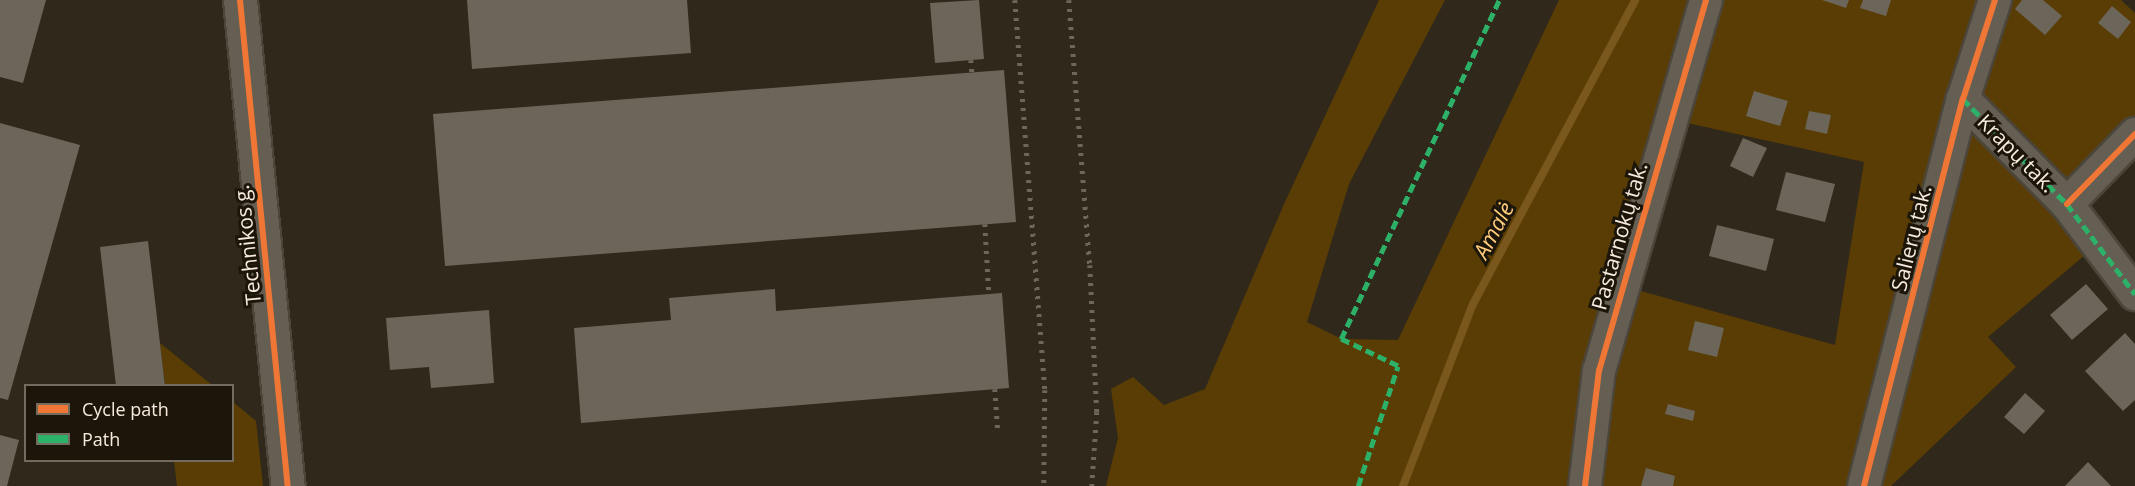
<!DOCTYPE html>
<html>
<head>
<meta charset="utf-8">
<style>
  body { margin:0 }
  #map { position:relative; width:2135px; height:486px; overflow:hidden; background:#30281a; font-family:"Open Sans",sans-serif }
  div>[style] { position:absolute }
  .green>* { inset:0; background:#593d04 }
  .stream>* { height:8px; margin:-4px; padding:0 4px; transform-origin:4px; border-radius:4px; background:#79571d }
  .building>* { inset:0; background:#6c6559 }
  .roads { filter:drop-shadow(2px 0 #4c453a) drop-shadow(-2px 0 #4c453a) drop-shadow(0 2px #4c453a) drop-shadow(0 -2px #4c453a) }
  .minor>* { height:32px; margin:-16px; padding:0 16px; transform-origin:16px; border-radius:16px; background:#645e53 }
  .tertiary>* { height:33px; margin:-16.5px; padding:0 16.5px; transform-origin:16.5px; border-radius:16.5px; background:#645e53 }
  .rail>* { height:4.5px; margin-top:-2.25px; transform-origin:0; background:repeating-linear-gradient(90deg,#6c665b 0 3px,transparent 0 9px) }
  .quiet>* { height:4.5px; margin-top:-2.25px; transform-origin:0; background:repeating-linear-gradient(90deg,#2db169 0 9px,transparent 0 13.5px) }
  .cycleway>* { height:6px; margin:-3px; padding:0 3px; transform-origin:3px; border-radius:3px; background:#f07635 }
  span { translate:-50% -50%; white-space:nowrap; text-align:center; line-height:1.15; -webkit-text-stroke:6px #1c150a; paint-order:stroke }
  .street-label { font-size:21px; color:#f6ebdc }
  .water-label { font-size:22px; color:#ffcd7c; font-style:italic }
  .legend { position:absolute; left:24px; top:384px; width:210px; height:78px; box-sizing:border-box; background:#1c150a; border:2px solid #736b5e; margin:0; padding:8px 10px; list-style:none; font-size:18px; color:#f6ebdc }
  .legend li { display:flex; align-items:center; gap:12px; height:30px }
  .legend b { width:30px; border:2px solid #736b5e }
</style>
</head>
<body>
<div id="map">
  <div class="green">
    <div style="clip-path:polygon(evenodd,1379px 0,1445px 0,1349px 184px,1307px 322px,1342px 339px,1398px 340px,1559px 0,2121px 0,2135px 13px,2135px 136px,2068px 204px,2098px 244px,1988px 337px,2016px 367px,1891px 486px,1106px 486px,1118px 438px,1111px 389px,1133px 377px,1164px 405px,1205px 389px,1284px 204px,1379px 0,1669px 119px,1864px 162px,1835px 345px,1623px 286px,1669px 119px)"></div>
    <div style="clip-path:polygon(160px 343px,212px 385px,165px 385px)"></div>
    <div style="clip-path:polygon(233px 402px,256px 421px,263px 486px,177px 486px,174px 461px,232px 460px)"></div>
  </div>
  <div class="stream">
    <div style="left:1403px;top:486px;width:195px;rotate:-69deg"></div>
    <div style="left:1473px;top:304px;width:344px;rotate:-61.9deg"></div>
  </div>
  <div class="building">
    <div style="clip-path:polygon(0 0,46px 0,23px 83px,0 77px)"></div>
    <div style="clip-path:polygon(467px 0,687px 0,691px 53px,472px 69px)"></div>
    <div style="clip-path:polygon(979px 0,984px 59px,935px 63px,930px 3px)"></div>
    <div style="clip-path:polygon(1822px 0,1849px 0,1846px 8px)"></div>
    <div style="clip-path:polygon(1863px 0,1891px 0,1886px 16px,1860px 8px)"></div>
    <div style="clip-path:polygon(2022px 0,2043px 0,2062px 16px,2045px 35px,2015px 9px)"></div>
    <div style="clip-path:polygon(2112px 6px,2131px 22px,2118px 39px,2098px 23px)"></div>
    <div style="clip-path:polygon(1004px 70px,1016px 222px,445px 266px,433px 114px)"></div>
    <div style="clip-path:polygon(1754px 91px,1788px 101px,1780px 126px,1746px 116px)"></div>
    <div style="clip-path:polygon(1809px 111px,1831px 115px,1827px 134px,1805px 129px)"></div>
    <div style="clip-path:polygon(0 123px,80px 145px,8px 400px,0 398px)"></div>
    <div style="clip-path:polygon(1743px 138px,1767px 148px,1753px 177px,1730px 166px)"></div>
    <div style="clip-path:polygon(1786px 172px,1835px 184px,1825px 222px,1776px 210px)"></div>
    <div style="clip-path:polygon(1717px 225px,1774px 239px,1766px 271px,1709px 256px)"></div>
    <div style="clip-path:polygon(148px 241px,165px 386px,116px 386px,100px 247px)"></div>
    <div style="clip-path:polygon(2086px 284px,2108px 309px,2072px 340px,2050px 315px)"></div>
    <div style="clip-path:polygon(775px 289px,776px 311px,1002px 293px,1009px 388px,581px 423px,574px 328px,671px 320px,669px 298px)"></div>
    <div style="clip-path:polygon(489px 310px,494px 383px,431px 388px,429px 367px,390px 370px,386px 318px)"></div>
    <div style="clip-path:polygon(1695px 321px,1724px 328px,1717px 357px,1688px 350px)"></div>
    <div style="clip-path:polygon(2125px 333px,2135px 344px,2135px 400px,2123px 411px,2085px 371px)"></div>
    <div style="clip-path:polygon(2025px 393px,2045px 411px,2024px 434px,2004px 417px)"></div>
    <div style="clip-path:polygon(1668px 404px,1695px 411px,1693px 421px,1665px 414px)"></div>
    <div style="clip-path:polygon(0 435px,19px 440px,7px 486px,0 486px)"></div>
    <div style="clip-path:polygon(2088px 462px,2111px 486px,2065px 486px)"></div>
    <div style="clip-path:polygon(1646px 468px,1675px 476px,1673px 486px,1641px 486px)"></div>
  </div>
  <div class="roads">
    <div class="minor">
      <div style="left:1963px;top:99px;width:148px;rotate:45.3deg"></div>
      <div style="left:2067px;top:204px;width:113px;rotate:52.9deg"></div>
      <div style="left:2067px;top:204px;width:98px;rotate:-45.8deg"></div>
      <div style="left:1585px;top:486px;width:116px;rotate:-83.1deg"></div>
      <div style="left:1599px;top:371px;width:386px;rotate:-73.9deg"></div>
      <div style="left:1864px;top:486px;width:399px;rotate:-75.7deg"></div>
      <div style="left:1963px;top:99px;width:104px;rotate:-72.1deg"></div>
    </div>
    <div class="tertiary">
      <div style="left:240px;top:0;width:488px;rotate:84.4deg"></div>
    </div>
  </div>
  <div class="rail">
    <div style="left:1015px;top:0;width:391px;rotate:85.6deg"></div>
    <div style="left:1045px;top:390px;width:96px;rotate:90.6deg"></div>
    <div style="left:1069px;top:0;width:266px;rotate:85.5deg"></div>
    <div style="left:1090px;top:265px;width:147px;rotate:87.3deg"></div>
    <div style="left:1097px;top:412px;width:74px;rotate:93.9deg"></div>
    <div style="left:971px;top:60px;width:12px;rotate:85deg"></div>
    <div style="left:985px;top:224px;width:70px;rotate:86.7deg"></div>
    <div style="left:995px;top:389px;width:43px;rotate:86deg"></div>
  </div>
  <div class="quiet">
    <div style="left:1963px;top:99px;width:148px;rotate:45.3deg"></div>
    <div style="left:2067px;top:204px;width:113px;rotate:52.9deg"></div>
    <div style="left:1358px;top:486px;width:126px;rotate:-71.6deg"></div>
    <div style="left:1398px;top:366px;width:63px;rotate:-154.7deg"></div>
    <div style="left:1341px;top:339px;width:374px;rotate:-65deg"></div>
  </div>
  <div class="cycleway">
    <div style="left:240px;top:0;width:488px;rotate:84.4deg"></div>
    <div style="left:2067px;top:204px;width:98px;rotate:-45.8deg"></div>
    <div style="left:1585px;top:486px;width:116px;rotate:-83.1deg"></div>
    <div style="left:1599px;top:371px;width:386px;rotate:-73.9deg"></div>
    <div style="left:1864px;top:486px;width:399px;rotate:-75.7deg"></div>
    <div style="left:1963px;top:99px;width:104px;rotate:-72.1deg"></div>
  </div>
  <div class="street-label">
    <span style="left:2017px;top:153px;rotate:45deg">Krapų tak.</span>
    <span style="left:1619px;top:236px;rotate:-74deg">Pastarnokų tak.</span>
    <span style="left:1911px;top:238px;rotate:-76deg">Salierų tak.</span>
    <span style="left:247px;top:245px;rotate:-96deg">Technikos g.</span>
  </div>
  <div class="water-label">
    <span style="left:1493px;top:230px;rotate:-62deg">Amalė</span>
  </div>
  <ul class="legend">
  <li><b style="height:8px;background:#f07635"></b>Cycle path</li>
  <li><b style="height:8px;background:#2db169"></b>Path</li>
  </ul>
</div>
</body>
</html>
